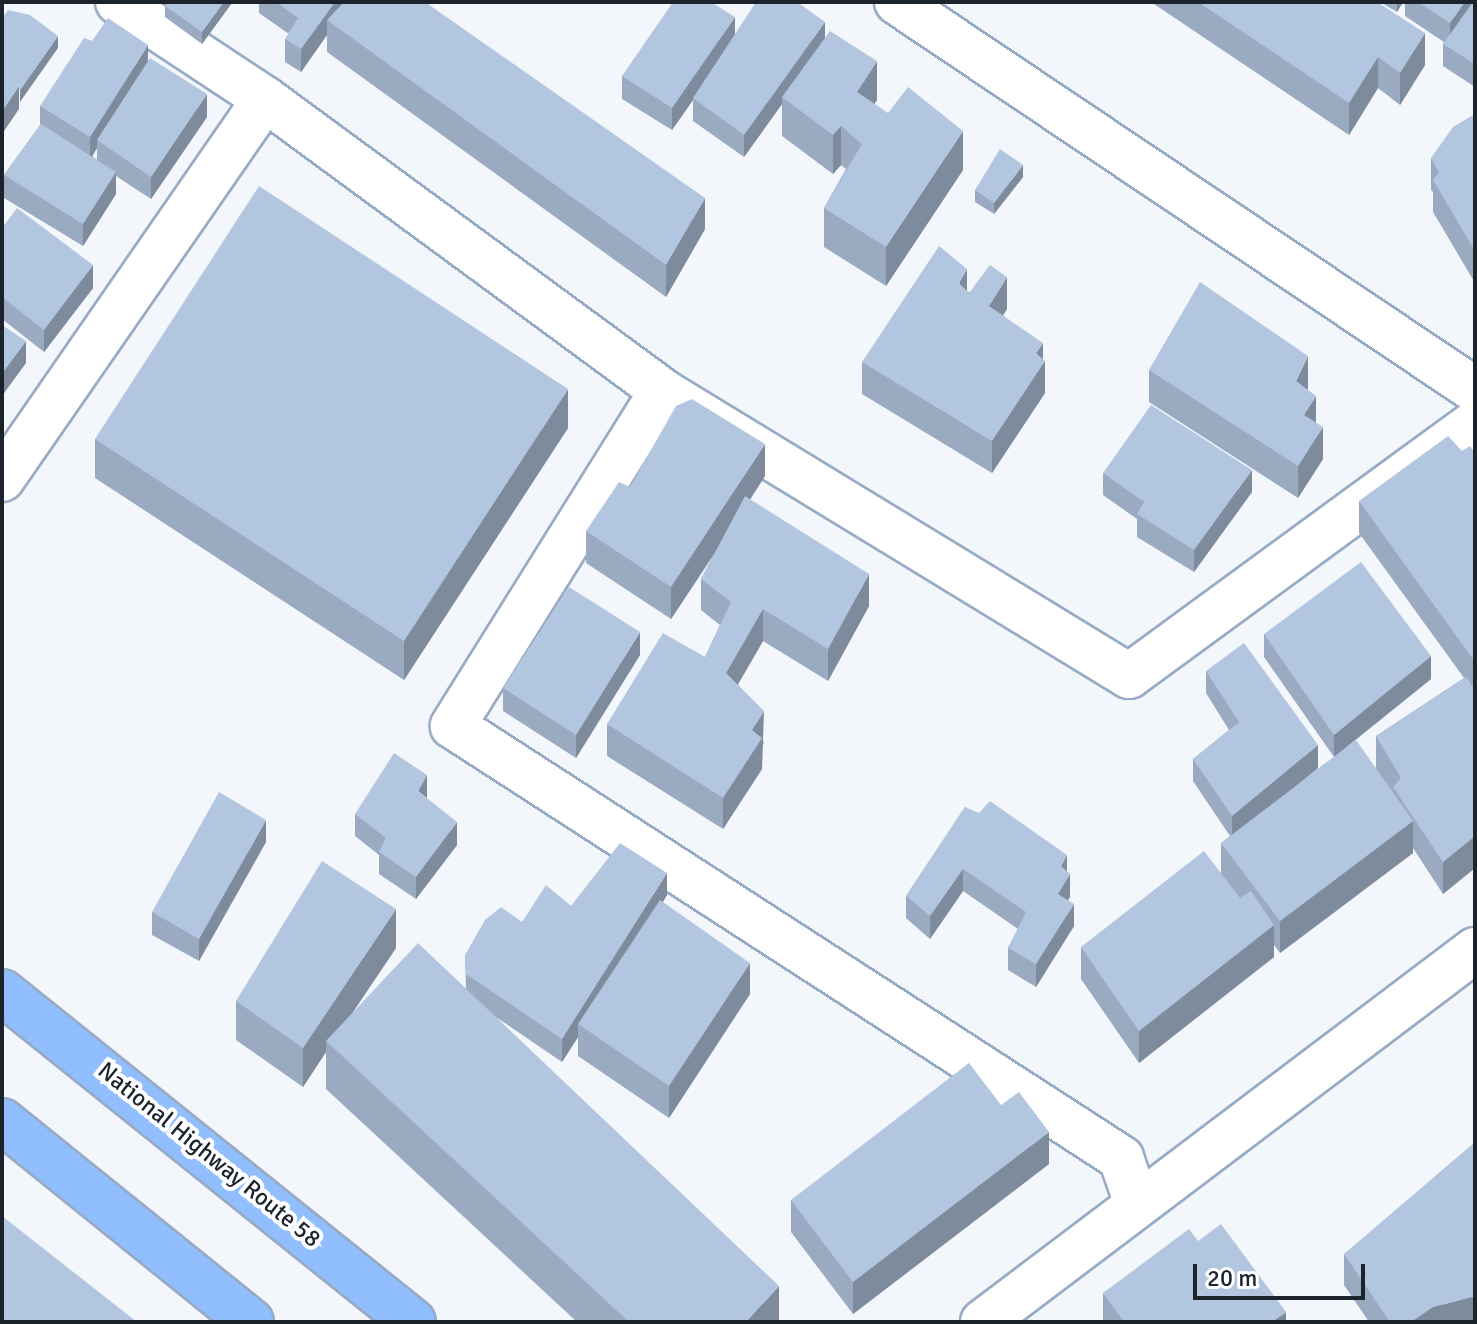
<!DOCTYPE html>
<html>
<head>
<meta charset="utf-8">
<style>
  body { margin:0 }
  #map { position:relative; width:1477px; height:1324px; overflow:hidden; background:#f3f7fc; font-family:Signika,sans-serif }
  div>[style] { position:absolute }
  .roads { filter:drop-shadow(2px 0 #98abc4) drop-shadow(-2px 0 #98abc4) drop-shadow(0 2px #98abc4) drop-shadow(0 -2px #98abc4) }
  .minor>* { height:44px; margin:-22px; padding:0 22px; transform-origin:22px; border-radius:22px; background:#fff }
  .tertiary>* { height:44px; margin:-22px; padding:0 22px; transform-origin:22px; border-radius:22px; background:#fff }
  .trunk>* { height:44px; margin:-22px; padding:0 22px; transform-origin:22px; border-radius:22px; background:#90befe }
  .wall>* { inset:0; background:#9aaac1 }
  .shaded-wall>* { inset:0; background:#7d8b9d }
  .building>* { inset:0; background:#b3c6e0 }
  span { translate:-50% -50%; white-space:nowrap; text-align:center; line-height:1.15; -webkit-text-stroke:8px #fff; paint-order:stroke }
  .street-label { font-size:24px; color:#1c232c }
  .frame { position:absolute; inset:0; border:4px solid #1c232c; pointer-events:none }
  .scale { position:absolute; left:1193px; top:1264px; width:172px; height:36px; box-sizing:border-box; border:4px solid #1c232c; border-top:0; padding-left:10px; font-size:24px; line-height:28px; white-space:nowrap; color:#1c232c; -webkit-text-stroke:6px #fff; paint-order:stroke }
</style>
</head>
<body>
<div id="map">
  <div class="roads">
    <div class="minor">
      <div style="left:118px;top:2px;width:176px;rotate:33.4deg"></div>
      <div style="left:265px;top:99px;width:493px;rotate:36.3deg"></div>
      <div style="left:662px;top:391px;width:547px;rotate:31.39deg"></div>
      <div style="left:1129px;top:676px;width:429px;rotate:-36.2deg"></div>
      <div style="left:662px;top:391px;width:395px;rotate:122deg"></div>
      <div style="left:453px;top:726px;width:796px;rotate:32.89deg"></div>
      <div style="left:1121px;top:1158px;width:49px;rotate:70.8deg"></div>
      <div style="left:2px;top:479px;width:462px;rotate:-55.3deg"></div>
    </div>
    <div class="tertiary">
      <div style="left:897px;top:2px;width:696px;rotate:33.87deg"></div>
      <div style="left:983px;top:1322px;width:617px;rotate:-37.09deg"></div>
    </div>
    <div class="trunk">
      <div style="left:2px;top:992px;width:527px;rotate:38.76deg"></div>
      <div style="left:2px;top:1121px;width:320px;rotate:38.9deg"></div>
    </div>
  </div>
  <div class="wall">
    <div style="clip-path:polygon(232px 2px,202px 44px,165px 17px,165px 6px)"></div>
    <div style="clip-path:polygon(259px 2px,425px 2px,705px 229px,666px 297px,327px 52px,327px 35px,301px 72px,285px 62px,285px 39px,289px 34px,259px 13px)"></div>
    <div style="clip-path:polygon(1151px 2px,1377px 2px,1425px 65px,1400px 105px,1378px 88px,1349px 135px)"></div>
    <div style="clip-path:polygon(1380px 2px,1403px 2px,1397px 12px)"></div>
    <div style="clip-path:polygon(1405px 2px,1475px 2px,1475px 87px,1443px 66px,1443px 44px,1444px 42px,1405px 16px)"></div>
    <div style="clip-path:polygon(735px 34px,825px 38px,877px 100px,874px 104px,963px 170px,886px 286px,824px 247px,824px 208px,846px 169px,841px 165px,833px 174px,782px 136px,782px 104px,744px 157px,693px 121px,693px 100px,672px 130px,622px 99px,622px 76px)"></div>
    <div style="clip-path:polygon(evenodd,148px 61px,207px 117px,151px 199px,116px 176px,116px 194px,83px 246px,4px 198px,4px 175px,40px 125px,40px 106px,148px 61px,97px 148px,97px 160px,92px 156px,97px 148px)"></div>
    <div style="clip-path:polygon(1475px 114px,1475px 283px,1433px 212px,1433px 192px,1431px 190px,1431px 158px)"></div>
    <div style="clip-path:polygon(1023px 177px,994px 214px,975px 202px,975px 190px)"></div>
    <div style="clip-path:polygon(2px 228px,93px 288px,44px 352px,2px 319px)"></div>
    <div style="clip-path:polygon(967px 291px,1007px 309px,1003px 315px,1043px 360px,1045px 393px,992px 473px,862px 394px,862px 362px)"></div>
    <div style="clip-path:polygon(1149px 370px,1308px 388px,1308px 390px,1316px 423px,1323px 459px,1298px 498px,1149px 402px)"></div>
    <div style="clip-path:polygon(568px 428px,404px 680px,95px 478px,95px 439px)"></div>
    <div style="clip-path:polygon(1462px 451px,1475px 453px,1475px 868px,1443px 894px,1413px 848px,1413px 853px,1280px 953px,1274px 945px,1274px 957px,1139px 1063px,1081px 979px,1081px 947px,1221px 873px,1221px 843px,1230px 836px,1193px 781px,1193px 759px,1229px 730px,1206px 693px,1206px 671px,1318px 768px,1294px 787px,1334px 757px,1264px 657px,1264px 634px,1431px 679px,1344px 749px,1376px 768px,1376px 736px,1464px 678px,1359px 533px,1359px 501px)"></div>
    <div style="clip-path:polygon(1103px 473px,1252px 492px,1194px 572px,1137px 537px,1137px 519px,1103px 495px)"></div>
    <div style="clip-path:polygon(765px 476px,750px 500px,869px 606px,828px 681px,763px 641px,738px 684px,764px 743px,762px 746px,762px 769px,723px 829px,607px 756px,607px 724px,705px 657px,720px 625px,701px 610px,701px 579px,713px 556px,671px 619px,586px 563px,586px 531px,630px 487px)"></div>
    <div style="clip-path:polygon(640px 655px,576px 758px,503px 711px,503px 688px)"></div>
    <div style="clip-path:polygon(427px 798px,457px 845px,416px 899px,379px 874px,379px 855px,355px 836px,355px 814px)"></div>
    <div style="clip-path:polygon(965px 807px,1067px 871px,1070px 897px,1068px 900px,1074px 926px,1036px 987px,1008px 970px,1008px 948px,1018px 929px,963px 891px,930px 939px,906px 918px,906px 896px)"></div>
    <div style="clip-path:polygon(266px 842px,199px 961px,152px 935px,152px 912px)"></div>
    <div style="clip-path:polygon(667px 895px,663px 902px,750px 994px,669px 1118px,578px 1056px,578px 1037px,562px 1062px,496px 1017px,779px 1322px,577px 1322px,326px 1089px,326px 1052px,303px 1087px,236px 1040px,236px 1001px,396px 948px,352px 1013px,466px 988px,465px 955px,522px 922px,571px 906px)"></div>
    <div style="clip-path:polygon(1001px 1105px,1049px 1164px,853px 1314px,791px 1232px,791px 1200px)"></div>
    <div style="clip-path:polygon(1198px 1241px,1286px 1322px,1103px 1322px,1103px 1293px)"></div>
    <div style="clip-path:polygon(1344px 1254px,1475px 1322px,1369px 1322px,1344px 1285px)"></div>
  </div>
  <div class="shaded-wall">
    <div style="clip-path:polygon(224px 2px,232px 2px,232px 3px,202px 44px,202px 32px)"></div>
    <div style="clip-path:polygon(335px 2px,351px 2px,327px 20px,327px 35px,301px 72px,301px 49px)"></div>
    <div style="clip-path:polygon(1397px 2px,1403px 2px,1397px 12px)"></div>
    <div style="clip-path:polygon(1465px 2px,1475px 2px,1450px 46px,1450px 23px)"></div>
    <div style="clip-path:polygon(735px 17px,735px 40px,693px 98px,693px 100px,672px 130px,672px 108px)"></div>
    <div style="clip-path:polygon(825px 22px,825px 45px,782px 97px,782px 104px,744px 157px,744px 135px)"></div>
    <div style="clip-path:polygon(1425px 33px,1425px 65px,1400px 105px,1400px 73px)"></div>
    <div style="clip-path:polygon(58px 36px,58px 48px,20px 102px,20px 90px)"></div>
    <div style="clip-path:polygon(148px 45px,148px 67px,97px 140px,97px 148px,90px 160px,90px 137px)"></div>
    <div style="clip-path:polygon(1378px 57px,1378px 88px,1349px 135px,1349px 103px)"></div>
    <div style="clip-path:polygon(877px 61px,877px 100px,857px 131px,857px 92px)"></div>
    <div style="clip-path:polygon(19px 86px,19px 109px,2px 134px,2px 111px)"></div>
    <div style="clip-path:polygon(207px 94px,207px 117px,151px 199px,151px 177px)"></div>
    <div style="clip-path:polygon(841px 126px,841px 165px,833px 174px,833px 135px)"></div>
    <div style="clip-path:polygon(963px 131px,963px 170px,886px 286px,886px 247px)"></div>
    <div style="clip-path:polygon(1023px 165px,1023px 177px,994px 214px,994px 203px)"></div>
    <div style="clip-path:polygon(116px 172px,116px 194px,83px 246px,83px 224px)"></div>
    <div style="clip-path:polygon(705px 198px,705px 229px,666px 297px,666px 265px)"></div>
    <div style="clip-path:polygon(93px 265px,93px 288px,44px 352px,44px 330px)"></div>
    <div style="clip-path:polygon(967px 269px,967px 300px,959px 283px)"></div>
    <div style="clip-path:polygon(1007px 277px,1007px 309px,989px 337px,989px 306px)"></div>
    <div style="clip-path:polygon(26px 341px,26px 363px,2px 396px,2px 373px)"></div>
    <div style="clip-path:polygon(1043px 343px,1043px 364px,1045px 361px,1045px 393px,992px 473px,992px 441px,1036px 353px)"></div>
    <div style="clip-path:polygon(1308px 356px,1308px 388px,1296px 413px,1296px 381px)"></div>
    <div style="clip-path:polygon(568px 389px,568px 428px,404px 680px,404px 641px)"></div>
    <div style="clip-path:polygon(1316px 396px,1316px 427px,1304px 415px)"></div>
    <div style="clip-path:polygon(1323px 427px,1323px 459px,1298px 498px,1298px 466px)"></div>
    <div style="clip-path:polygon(765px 444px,765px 476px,671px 619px,671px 587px)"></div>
    <div style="clip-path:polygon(1252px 470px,1252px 492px,1194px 572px,1194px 550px)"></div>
    <div style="clip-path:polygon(869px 574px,869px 606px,828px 681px,828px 649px)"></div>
    <div style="clip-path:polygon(763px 609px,763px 641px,726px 705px,726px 673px)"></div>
    <div style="clip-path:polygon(640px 632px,640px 655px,576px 758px,576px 735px)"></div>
    <div style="clip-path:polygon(1431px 656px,1431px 679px,1334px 757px,1334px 735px)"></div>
    <div style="clip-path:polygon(764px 711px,762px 769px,723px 829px,723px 798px,752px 730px)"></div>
    <div style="clip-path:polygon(1318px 745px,1318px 768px,1232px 838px,1232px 816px)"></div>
    <div style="clip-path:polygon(427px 775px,427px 798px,418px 791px)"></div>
    <div style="clip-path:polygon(266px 820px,266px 842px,199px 961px,199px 939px)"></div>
    <div style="clip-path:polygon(1413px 821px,1413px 853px,1280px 953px,1280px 921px)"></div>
    <div style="clip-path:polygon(457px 822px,457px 845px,416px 899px,416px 877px)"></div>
    <div style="clip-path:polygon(1475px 836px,1475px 868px,1443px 894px,1443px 862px)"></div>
    <div style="clip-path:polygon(1067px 855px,1067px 878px,1061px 866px)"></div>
    <div style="clip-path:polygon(963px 869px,963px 891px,930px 939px,930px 916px)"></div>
    <div style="clip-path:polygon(667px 873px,667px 895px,583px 1028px,578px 1024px,578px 1037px,562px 1062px,562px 1039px)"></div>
    <div style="clip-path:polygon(1070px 874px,1070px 897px,1058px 917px,1058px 894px)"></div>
    <div style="clip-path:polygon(1074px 904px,1074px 926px,1036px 987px,1036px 964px)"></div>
    <div style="clip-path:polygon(396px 909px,396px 948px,331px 1045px,326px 1041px,326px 1052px,303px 1087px,303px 1048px)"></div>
    <div style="clip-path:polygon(1274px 925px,1274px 957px,1139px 1063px,1139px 1031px)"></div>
    <div style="clip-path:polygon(750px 963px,750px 994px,669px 1118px,669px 1086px)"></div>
    <div style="clip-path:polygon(1049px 1132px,1049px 1164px,853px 1314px,853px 1282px)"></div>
    <div style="clip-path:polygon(779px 1286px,779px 1322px,746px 1322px)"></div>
    <div style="clip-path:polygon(1475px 1296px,1475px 1322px,1411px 1322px,1433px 1307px)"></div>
    <div style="clip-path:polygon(1286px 1312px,1286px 1322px,1272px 1322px)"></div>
  </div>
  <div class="building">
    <div style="clip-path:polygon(168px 2px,224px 2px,202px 32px,165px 6px)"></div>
    <div style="clip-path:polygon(276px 2px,335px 2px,301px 49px,285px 39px,298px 18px)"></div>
    <div style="clip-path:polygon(344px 2px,425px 2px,705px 198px,666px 265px,327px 20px)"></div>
    <div style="clip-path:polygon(673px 2px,711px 2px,735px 17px,672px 108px,622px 76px)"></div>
    <div style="clip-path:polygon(756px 2px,797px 2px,825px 22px,744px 135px,693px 98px)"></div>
    <div style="clip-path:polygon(1198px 2px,1377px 2px,1425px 33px,1400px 73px,1378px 57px,1349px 103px)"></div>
    <div style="clip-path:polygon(1418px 2px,1465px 2px,1450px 23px)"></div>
    <div style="clip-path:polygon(1473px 2px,1475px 2px,1475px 64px,1443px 44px)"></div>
    <div style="clip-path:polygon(8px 10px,30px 15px,58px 36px,20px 90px,19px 89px,19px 86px,2px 76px,2px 18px)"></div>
    <div style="clip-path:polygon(108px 18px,148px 45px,90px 137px,40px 106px,84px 38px,92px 41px)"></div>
    <div style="clip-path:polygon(830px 31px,877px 61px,857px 92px,888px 113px,908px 87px,963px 131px,886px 247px,824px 208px,862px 144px,841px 126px,833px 135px,782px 97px)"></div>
    <div style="clip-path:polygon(150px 58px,207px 94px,151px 177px,97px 140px)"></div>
    <div style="clip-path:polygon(2px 76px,19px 86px,2px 111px)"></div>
    <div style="clip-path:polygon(1475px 114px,1475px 251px,1433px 180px,1439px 173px,1431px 158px,1453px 127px)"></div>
    <div style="clip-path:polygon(41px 124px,116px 172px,83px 224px,4px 175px)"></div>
    <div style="clip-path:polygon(1000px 149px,1023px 165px,994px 203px,975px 190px)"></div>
    <div style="clip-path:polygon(259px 186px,568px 389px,404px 641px,95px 439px)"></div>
    <div style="clip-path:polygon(17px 208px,93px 265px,44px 330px,2px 297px,2px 228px)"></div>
    <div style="clip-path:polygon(939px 246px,967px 269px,959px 283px,969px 293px,990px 265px,1007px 277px,989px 306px,1043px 343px,1036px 353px,1045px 361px,992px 441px,862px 362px)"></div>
    <div style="clip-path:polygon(1200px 282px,1308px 356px,1296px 381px,1316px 396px,1304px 415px,1323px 427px,1298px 466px,1149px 370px)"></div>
    <div style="clip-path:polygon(2px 325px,26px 341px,2px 373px)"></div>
    <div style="clip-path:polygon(692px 399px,765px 444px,671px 587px,586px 531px,619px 482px,630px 487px,676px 406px)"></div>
    <div style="clip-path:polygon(1151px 405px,1252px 470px,1194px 550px,1137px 514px,1144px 502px,1103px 473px)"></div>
    <div style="clip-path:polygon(1448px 436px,1462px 451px,1470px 446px,1475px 453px,1475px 662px,1359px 501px)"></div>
    <div style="clip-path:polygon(745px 496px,869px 574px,828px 649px,763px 609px,726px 673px,764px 711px,752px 730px,762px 738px,723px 798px,607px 724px,663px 633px,705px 657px,731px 602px,701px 579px)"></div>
    <div style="clip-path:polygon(1361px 562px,1431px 656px,1334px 735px,1264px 634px)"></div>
    <div style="clip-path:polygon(569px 587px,640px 632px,576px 735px,503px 688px)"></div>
    <div style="clip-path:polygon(1244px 643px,1318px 745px,1232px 816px,1193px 759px,1239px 722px,1206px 671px)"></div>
    <div style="clip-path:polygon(1466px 677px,1475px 690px,1475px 836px,1443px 862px,1393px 787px,1401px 778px,1376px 736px)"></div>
    <div style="clip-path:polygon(1356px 740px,1413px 821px,1280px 921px,1221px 843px)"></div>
    <div style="clip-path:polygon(394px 753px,427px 775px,418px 791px,457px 822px,416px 877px,379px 852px,386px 838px,355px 814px)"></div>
    <div style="clip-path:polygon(219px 792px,266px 820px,199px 939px,152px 912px)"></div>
    <div style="clip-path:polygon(990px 801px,1067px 855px,1061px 866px,1070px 874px,1058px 894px,1074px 904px,1036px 964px,1008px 948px,1026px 912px,963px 869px,930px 916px,906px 896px,965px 807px,979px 813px)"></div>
    <div style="clip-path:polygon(620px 843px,667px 873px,562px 1039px,466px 974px,465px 955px,485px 920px,501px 907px,522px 922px,546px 885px,571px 906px)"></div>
    <div style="clip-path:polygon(1204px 851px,1240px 898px,1251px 891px,1274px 925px,1139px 1031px,1081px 947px)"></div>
    <div style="clip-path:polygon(322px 861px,396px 909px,303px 1048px,236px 1001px)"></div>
    <div style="clip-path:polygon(660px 900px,750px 963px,669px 1086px,578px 1024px)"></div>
    <div style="clip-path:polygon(418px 943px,779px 1286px,746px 1322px,629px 1322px,326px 1041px)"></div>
    <div style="clip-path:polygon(969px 1063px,1001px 1105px,1019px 1092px,1049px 1132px,853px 1282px,791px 1200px)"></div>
    <div style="clip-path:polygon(1475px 1142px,1475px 1296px,1433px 1307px,1411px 1322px,1390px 1322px,1344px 1254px)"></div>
    <div style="clip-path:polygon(2px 1216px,137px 1322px,2px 1322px)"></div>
    <div style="clip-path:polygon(1221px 1224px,1286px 1312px,1272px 1322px,1124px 1322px,1103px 1293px,1189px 1229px,1198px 1241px)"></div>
  </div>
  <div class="street-label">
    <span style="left:209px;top:1155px;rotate:39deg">National Highway Route 58</span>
  </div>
  <div class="frame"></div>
  <div class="scale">20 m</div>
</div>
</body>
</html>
